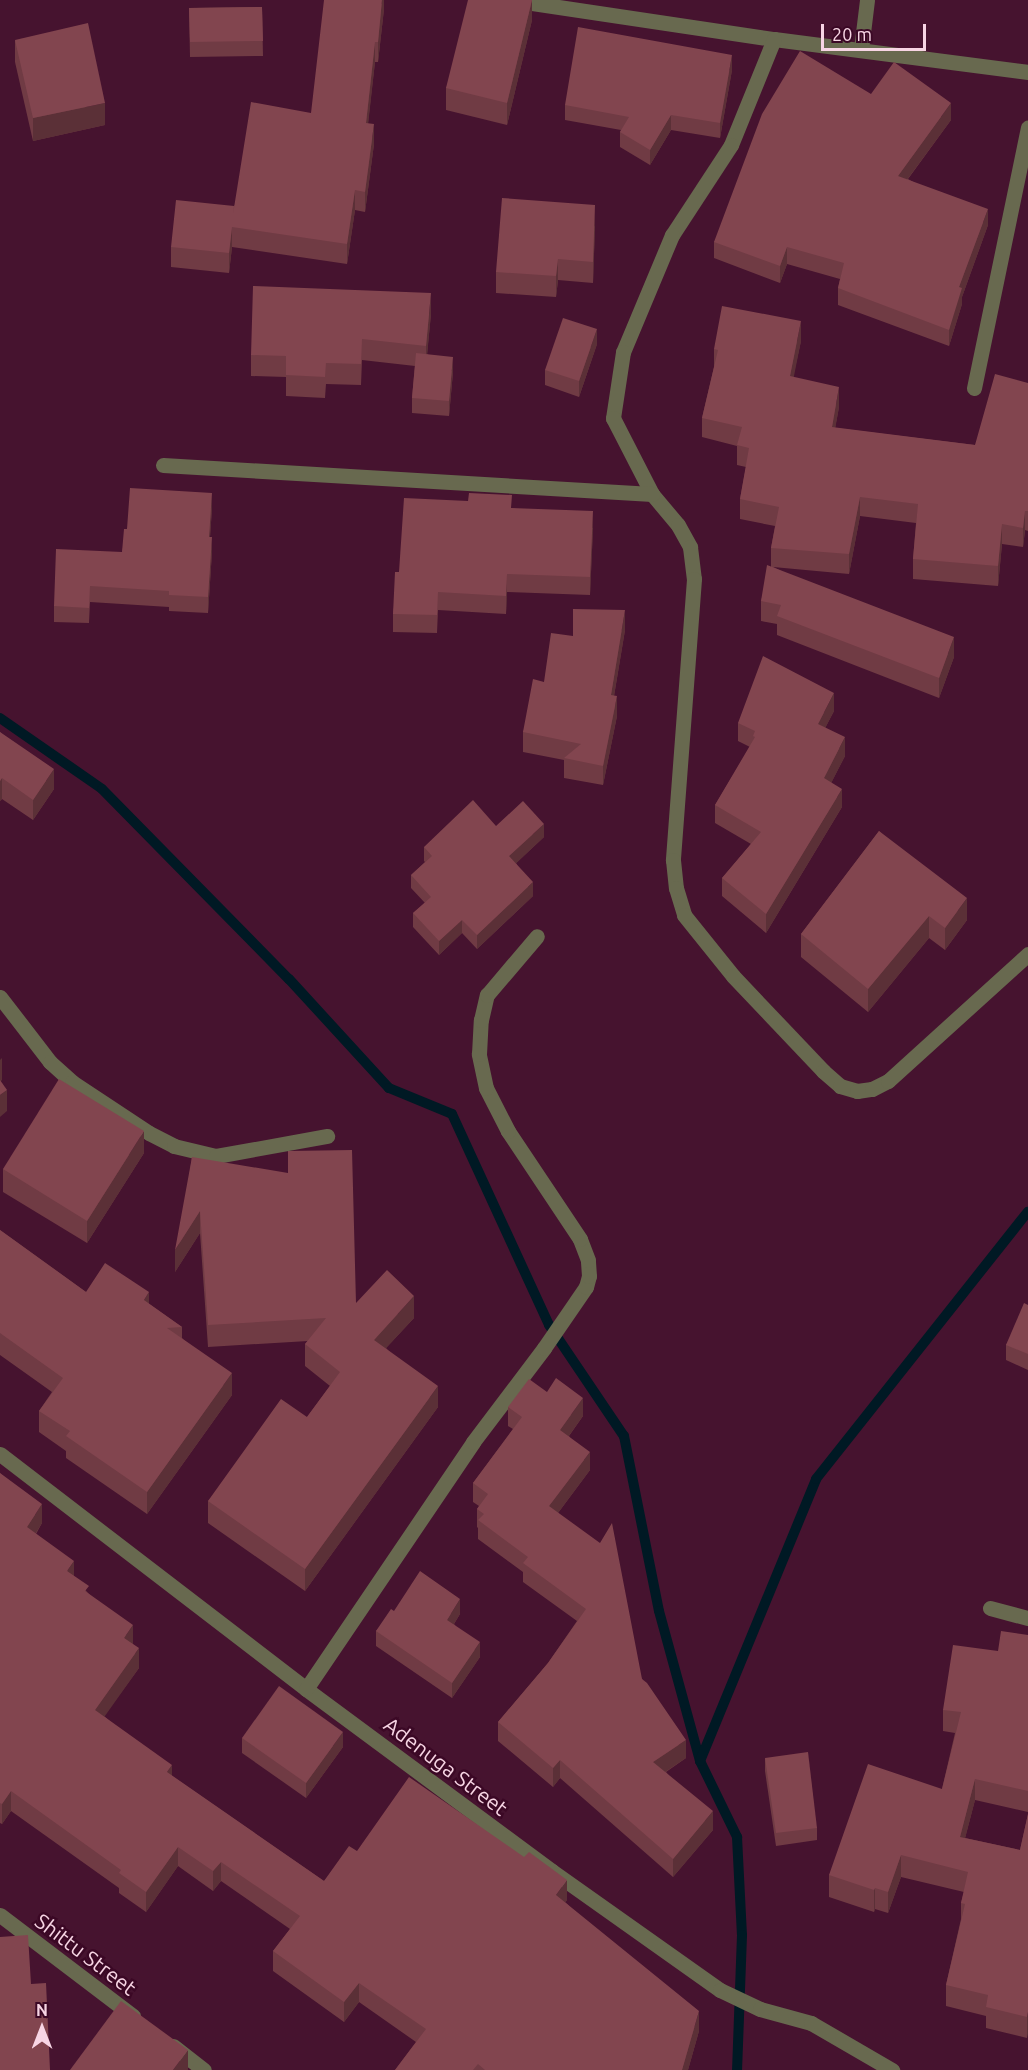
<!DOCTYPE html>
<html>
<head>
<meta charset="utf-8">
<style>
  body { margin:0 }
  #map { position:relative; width:1028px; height:2070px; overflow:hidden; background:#46132f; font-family:Ubuntu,sans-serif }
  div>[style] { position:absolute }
  .stream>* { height:10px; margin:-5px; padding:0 5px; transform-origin:5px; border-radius:5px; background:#001924 }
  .minor>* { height:15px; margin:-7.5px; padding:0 7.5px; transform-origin:7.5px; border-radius:7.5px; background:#68694f }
  .wall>* { inset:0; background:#703b44 }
  .shaded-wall>* { inset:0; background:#5b3037 }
  .building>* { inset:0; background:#82454f }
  span { translate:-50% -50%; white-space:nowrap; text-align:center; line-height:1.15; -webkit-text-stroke:5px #3b0825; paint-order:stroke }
  .street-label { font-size:21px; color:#f7d5e4 }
  .north { position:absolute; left:12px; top:1998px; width:60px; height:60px; -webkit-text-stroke:4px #3b0825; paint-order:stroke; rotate:0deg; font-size:16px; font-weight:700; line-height:24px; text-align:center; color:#f7d5e4 }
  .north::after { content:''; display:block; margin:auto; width:21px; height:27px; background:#f7d5e4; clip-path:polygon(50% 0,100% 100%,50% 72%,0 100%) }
  .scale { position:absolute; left:821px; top:24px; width:105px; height:27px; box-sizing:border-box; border:3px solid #f7d5e4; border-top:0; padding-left:8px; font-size:18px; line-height:21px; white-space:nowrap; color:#f7d5e4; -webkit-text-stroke:4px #3b0825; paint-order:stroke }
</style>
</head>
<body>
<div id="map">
  <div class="stream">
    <div style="left:0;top:718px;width:124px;rotate:34.8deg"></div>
    <div style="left:102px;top:789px;width:267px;rotate:45.5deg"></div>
    <div style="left:289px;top:979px;width:148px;rotate:47.5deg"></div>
    <div style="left:389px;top:1088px;width:68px;rotate:22.4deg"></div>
    <div style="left:452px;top:1114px;width:232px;rotate:65.3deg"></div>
    <div style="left:549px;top:1325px;width:134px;rotate:56deg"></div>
    <div style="left:624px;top:1436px;width:178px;rotate:78.7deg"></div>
    <div style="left:659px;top:1611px;width:156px;rotate:74.7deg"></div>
    <div style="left:700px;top:1761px;width:85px;rotate:64deg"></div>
    <div style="left:737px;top:1837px;width:98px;rotate:87.1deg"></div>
    <div style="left:742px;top:1935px;width:135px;rotate:92.1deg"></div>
    <div style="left:700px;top:1761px;width:305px;rotate:-67.6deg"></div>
    <div style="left:816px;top:1479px;width:341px;rotate:-51.6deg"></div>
  </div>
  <div class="minor">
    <div style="left:512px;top:0;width:265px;rotate:8.5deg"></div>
    <div style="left:774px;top:39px;width:256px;rotate:7.4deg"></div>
    <div style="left:774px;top:39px;width:114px;rotate:112.1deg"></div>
    <div style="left:731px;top:145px;width:108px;rotate:123.2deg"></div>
    <div style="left:672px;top:235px;width:127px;rotate:112.7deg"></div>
    <div style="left:623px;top:352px;width:67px;rotate:98.6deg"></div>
    <div style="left:613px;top:418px;width:85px;rotate:62.8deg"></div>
    <div style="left:652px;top:494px;width:40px;rotate:50deg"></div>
    <div style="left:678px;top:525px;width:25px;rotate:61deg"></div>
    <div style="left:690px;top:547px;width:32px;rotate:83deg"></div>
    <div style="left:694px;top:579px;width:282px;rotate:94.3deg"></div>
    <div style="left:673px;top:860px;width:28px;rotate:84deg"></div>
    <div style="left:676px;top:888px;width:28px;rotate:73deg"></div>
    <div style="left:684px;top:915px;width:78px;rotate:51.2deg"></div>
    <div style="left:733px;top:976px;width:131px;rotate:46.5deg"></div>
    <div style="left:823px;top:1071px;width:23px;rotate:41deg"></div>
    <div style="left:840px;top:1086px;width:18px;rotate:16deg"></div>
    <div style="left:857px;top:1091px;width:15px;rotate:-8deg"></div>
    <div style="left:872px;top:1089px;width:18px;rotate:-27deg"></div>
    <div style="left:888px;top:1081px;width:189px;rotate:-42.2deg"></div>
    <div style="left:861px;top:49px;width:49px;rotate:-83deg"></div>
    <div style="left:974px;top:388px;width:266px;rotate:-78.3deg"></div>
    <div style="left:163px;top:465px;width:490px;rotate:3.4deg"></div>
    <div style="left:0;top:997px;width:82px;rotate:52.4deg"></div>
    <div style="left:50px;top:1062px;width:30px;rotate:42deg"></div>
    <div style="left:72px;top:1082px;width:92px;rotate:33.5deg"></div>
    <div style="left:149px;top:1133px;width:28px;rotate:27deg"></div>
    <div style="left:174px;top:1146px;width:43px;rotate:13.4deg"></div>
    <div style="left:216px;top:1156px;width:113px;rotate:-10.2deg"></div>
    <div style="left:0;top:1454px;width:386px;rotate:37.5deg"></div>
    <div style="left:306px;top:1689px;width:306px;rotate:36.5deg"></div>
    <div style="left:552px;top:1871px;width:206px;rotate:35.3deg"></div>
    <div style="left:720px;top:1990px;width:44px;rotate:25.4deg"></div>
    <div style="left:760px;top:2009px;width:53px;rotate:15.4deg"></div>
    <div style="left:811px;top:2023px;width:94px;rotate:30.1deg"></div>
    <div style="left:990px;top:1608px;width:39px;rotate:15deg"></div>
    <div style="left:306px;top:1689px;width:298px;rotate:-55.9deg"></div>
    <div style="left:473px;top:1442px;width:118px;rotate:-52.9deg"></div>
    <div style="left:544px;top:1348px;width:74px;rotate:-55.5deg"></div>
    <div style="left:586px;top:1287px;width:11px;rotate:-75deg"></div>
    <div style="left:589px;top:1276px;width:16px;rotate:-94deg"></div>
    <div style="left:588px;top:1260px;width:22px;rotate:-111deg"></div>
    <div style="left:580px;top:1239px;width:130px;rotate:-123.7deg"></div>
    <div style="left:508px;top:1131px;width:48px;rotate:-117.1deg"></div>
    <div style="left:486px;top:1088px;width:35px;rotate:-102deg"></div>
    <div style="left:479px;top:1054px;width:34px;rotate:-87deg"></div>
    <div style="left:481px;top:1020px;width:26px;rotate:-77deg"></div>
    <div style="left:487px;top:995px;width:77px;rotate:-49.7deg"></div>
    <div style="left:0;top:1915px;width:167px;rotate:37.2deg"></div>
    <div style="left:173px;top:2046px;width:39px;rotate:38deg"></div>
  </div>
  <div class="wall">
    <div style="clip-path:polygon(384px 0,384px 9px,378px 62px,375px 62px,368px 123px,374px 144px,365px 212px,355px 210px,347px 264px,232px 247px,229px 273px,171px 267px,171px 247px,234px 206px,311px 113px)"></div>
    <div style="clip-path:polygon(493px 0,532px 0,532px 20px,507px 125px,446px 110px,446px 88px)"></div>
    <div style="clip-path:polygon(262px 7px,263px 56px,190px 57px,189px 8px)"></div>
    <div style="clip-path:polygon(15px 40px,105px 125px,33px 141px,15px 62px)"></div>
    <div style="clip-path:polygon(732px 70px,720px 138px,671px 130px,650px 165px,620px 147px,620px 132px,621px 130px,565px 120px,565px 105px)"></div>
    <div style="clip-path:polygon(871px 94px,951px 120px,908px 179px,988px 225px,962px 297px,962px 304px,949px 346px,838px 305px,838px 288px,840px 279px,787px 264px,780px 283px,714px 258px,714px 242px)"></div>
    <div style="clip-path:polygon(595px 226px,593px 283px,558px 280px,556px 297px,496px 293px,496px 272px)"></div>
    <div style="clip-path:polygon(431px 314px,427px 354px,453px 372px,449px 416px,412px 413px,412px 398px,415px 366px,362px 360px,361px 385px,326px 384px,325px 398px,286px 396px,286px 377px,251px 376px,251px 355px)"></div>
    <div style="clip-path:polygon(801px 341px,793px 377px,839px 407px,835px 428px,975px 445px,1028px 383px,1028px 531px,1025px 530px,1023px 547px,1002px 544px,998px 586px,913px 579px,913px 559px,916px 523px,860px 516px,849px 574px,773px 567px,954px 657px,939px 698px,777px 635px,777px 624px,761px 621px,761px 601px,771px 567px,771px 548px,775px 526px,740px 519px,740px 499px,746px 467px,737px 465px,737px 446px,702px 437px,702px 418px,714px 367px,714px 349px)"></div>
    <div style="clip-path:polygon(597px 344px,579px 397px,545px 385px,545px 370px)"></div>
    <div style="clip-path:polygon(212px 508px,210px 537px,212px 552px,208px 613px,169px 611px,169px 607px,90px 602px,89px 623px,54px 622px,54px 606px,122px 552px,127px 529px)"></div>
    <div style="clip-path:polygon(512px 508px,593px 528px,590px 595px,507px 592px,506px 614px,438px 610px,437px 633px,393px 632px,393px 614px,399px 572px)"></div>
    <div style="clip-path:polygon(625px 630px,614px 696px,617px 716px,603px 785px,564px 778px,564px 760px,523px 752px,523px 732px,544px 682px,573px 636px)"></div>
    <div style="clip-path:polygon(834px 711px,825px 728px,845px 756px,831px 783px,842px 807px,766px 933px,722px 896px,722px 878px,751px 844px,715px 823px,715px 805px,750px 747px,738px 741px,738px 723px)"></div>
    <div style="clip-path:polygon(0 732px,54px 789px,33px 820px,2px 799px,0 801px)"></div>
    <div style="clip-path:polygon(496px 826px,544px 837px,516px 863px,533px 896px,477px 949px,462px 933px,439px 955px,413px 927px,413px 913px,425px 903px,411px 888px,411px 875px,425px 862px,424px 861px,424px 847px)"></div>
    <div style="clip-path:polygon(879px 831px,967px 920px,945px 950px,929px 938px,868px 1012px,801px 957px,801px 934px)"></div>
    <div style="clip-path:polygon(144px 1153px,87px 1243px,3px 1192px,3px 1169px)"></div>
    <div style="clip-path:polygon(192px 1157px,356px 1303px,414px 1318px,386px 1348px,438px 1407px,305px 1591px,208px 1523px,208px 1501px,307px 1417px,330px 1386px,305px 1366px,305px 1344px,308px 1341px,208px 1347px,200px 1233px,175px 1272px)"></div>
    <div style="clip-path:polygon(0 1230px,86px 1292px,149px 1304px,182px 1327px,182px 1338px,232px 1395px,147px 1514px,66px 1458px,66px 1451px,39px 1432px,39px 1411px,52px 1392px,0 1355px)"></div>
    <div style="clip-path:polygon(1028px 1305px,1028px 1370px,1006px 1360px,1006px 1345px)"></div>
    <div style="clip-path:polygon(508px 1407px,583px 1416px,569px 1436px,590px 1470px,558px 1513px,642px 1679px,686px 1758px,666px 1772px,713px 1830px,673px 1877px,560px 1778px,553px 1787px,498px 1741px,498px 1722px,548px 1663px,577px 1621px,523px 1582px,523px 1572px,478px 1539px,478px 1528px,477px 1527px,477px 1509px,479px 1506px,473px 1502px,473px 1483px,513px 1429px,508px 1426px)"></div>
    <div style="clip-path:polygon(0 1473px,42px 1523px,36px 1534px,133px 1644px,139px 1668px,104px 1716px,172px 1776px,324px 1881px,357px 1851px,567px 1900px,565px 1902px,699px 2031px,688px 2070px,395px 2070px,416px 2042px,359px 2002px,344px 2022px,273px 1971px,273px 1951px,290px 1929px,221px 1881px,213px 1891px,178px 1866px,146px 1912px,119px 1893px,119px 1888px,11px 1811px,2px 1824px,0 1823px)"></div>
    <div style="clip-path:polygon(394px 1611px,460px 1614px,454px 1624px,480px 1657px,452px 1698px,376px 1646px,376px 1631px)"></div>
    <div style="clip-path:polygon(1028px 1635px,1028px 1812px,975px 1800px,965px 1838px,1020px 1850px,1028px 1814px,1027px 2038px,986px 2028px,986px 2016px,946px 2006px,946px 1985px,961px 1919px,961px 1903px,964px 1892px,901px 1877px,888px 1913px,875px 1909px,874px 1912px,829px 1897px,829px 1875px,942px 1789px,955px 1733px,943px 1731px,943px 1710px,998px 1651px)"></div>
    <div style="clip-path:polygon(242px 1738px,343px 1747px,306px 1798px,242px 1753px)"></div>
    <div style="clip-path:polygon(765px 1758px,817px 1828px,817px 1840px,776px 1846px,765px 1771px)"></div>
  </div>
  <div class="shaded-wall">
    <div style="clip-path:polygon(382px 0,384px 0,384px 9px,378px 62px,378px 42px)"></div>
    <div style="clip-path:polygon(532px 0,532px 20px,507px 125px,507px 103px)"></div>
    <div style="clip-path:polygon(375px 42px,375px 62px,366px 143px,366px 123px)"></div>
    <div style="clip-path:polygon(732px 55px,732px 70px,720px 138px,720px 123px)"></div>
    <div style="clip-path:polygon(105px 103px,105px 125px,33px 141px,33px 118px)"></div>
    <div style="clip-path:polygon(951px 103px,951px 120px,898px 192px,898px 176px)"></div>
    <div style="clip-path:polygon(671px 115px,671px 130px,650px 165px,650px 150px)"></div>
    <div style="clip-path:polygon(374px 124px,374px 144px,365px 212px,365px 192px)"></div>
    <div style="clip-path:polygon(355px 190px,355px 210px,347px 264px,347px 244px)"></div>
    <div style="clip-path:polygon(595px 205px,595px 226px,593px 283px,593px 262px)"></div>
    <div style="clip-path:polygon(988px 209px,988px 225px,962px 297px,962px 304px,949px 346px,949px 330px,959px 287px)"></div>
    <div style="clip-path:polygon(232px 227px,232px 247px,229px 273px,229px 253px)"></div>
    <div style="clip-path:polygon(787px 247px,787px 264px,780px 283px,780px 266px)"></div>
    <div style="clip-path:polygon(558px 259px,558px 280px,556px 297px,556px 276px)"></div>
    <div style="clip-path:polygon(431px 293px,431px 314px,426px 367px,426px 346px)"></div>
    <div style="clip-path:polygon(801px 321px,801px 341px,790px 396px,790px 376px)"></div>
    <div style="clip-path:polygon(597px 329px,597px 344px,579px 397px,579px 381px)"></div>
    <div style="clip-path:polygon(453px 357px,453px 372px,449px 416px,449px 401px)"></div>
    <div style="clip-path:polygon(839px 387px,839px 407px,832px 447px,832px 427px)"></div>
    <div style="clip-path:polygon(212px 493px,212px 508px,209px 552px,209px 537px)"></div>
    <div style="clip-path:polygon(860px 497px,860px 516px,849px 574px,849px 554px)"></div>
    <div style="clip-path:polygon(593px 511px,593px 528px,590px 595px,590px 577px)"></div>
    <div style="clip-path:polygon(1025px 511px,1025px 530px,1023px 547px,1023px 528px)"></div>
    <div style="clip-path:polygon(1002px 524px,1002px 544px,998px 586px,998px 566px)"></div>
    <div style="clip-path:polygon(212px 537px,212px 552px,208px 613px,208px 597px)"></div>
    <div style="clip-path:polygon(507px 574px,507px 592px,506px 614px,506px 596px)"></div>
    <div style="clip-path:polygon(625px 610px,625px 630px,611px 714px,611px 695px)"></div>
    <div style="clip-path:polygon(954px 637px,954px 657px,939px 698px,939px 678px)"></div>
    <div style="clip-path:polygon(834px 693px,834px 711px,818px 742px,818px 724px)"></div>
    <div style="clip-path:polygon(617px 696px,617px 716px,603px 785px,603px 766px)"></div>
    <div style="clip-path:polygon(845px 737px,845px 756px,824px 797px,824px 778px)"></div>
    <div style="clip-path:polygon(54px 769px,54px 789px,33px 820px,33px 800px)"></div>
    <div style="clip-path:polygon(2px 778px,2px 799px,0 801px,0 781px)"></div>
    <div style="clip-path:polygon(842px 789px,842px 807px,766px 933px,766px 914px)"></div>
    <div style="clip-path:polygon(544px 824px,544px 837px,509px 870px,509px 856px)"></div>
    <div style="clip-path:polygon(533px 882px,533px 896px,477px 949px,477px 935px)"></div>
    <div style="clip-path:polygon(967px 898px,967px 920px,945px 950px,945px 928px)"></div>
    <div style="clip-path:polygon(929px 916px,929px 938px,868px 1012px,868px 989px)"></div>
    <div style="clip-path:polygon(462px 920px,462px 933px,439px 955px,439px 941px)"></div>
    <div style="clip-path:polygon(2px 1058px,2px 1080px,0 1082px,0 1060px)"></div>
    <div style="clip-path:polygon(7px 1090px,7px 1111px,0 1117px,0 1095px)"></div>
    <div style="clip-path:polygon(144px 1131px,144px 1153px,87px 1243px,87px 1221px)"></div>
    <div style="clip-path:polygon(200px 1211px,200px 1233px,175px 1272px,175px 1250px)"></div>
    <div style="clip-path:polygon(149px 1292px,149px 1314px,144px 1300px)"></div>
    <div style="clip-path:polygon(414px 1296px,414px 1318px,374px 1361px,374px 1340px)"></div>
    <div style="clip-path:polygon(232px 1373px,232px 1395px,147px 1514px,147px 1492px)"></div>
    <div style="clip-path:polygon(438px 1386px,438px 1407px,305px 1591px,305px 1569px)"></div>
    <div style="clip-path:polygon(583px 1398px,583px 1416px,560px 1448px,560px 1430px)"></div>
    <div style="clip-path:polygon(590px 1452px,590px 1470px,549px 1525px,549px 1506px)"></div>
    <div style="clip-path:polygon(42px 1504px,42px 1523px,27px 1547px,27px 1527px)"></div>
    <div style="clip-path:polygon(74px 1561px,74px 1581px,67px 1571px)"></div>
    <div style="clip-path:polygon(460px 1599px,460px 1614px,447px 1635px,447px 1620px)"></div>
    <div style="clip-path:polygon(133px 1625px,133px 1645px,124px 1638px)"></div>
    <div style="clip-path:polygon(480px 1642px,480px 1657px,452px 1698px,452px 1683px)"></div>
    <div style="clip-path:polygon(139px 1648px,139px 1668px,95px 1730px,95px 1710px)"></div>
    <div style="clip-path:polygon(343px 1732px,343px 1747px,306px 1798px,306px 1783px)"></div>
    <div style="clip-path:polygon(686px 1740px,686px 1758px,653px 1780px,653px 1762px)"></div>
    <div style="clip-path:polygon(560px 1760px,560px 1778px,553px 1787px,553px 1768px)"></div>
    <div style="clip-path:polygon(172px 1765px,172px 1785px,167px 1772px)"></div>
    <div style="clip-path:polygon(975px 1779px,975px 1800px,960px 1858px,960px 1837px)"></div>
    <div style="clip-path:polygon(11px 1791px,11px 1811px,2px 1824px,2px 1804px)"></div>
    <div style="clip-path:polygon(713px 1811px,713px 1830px,673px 1877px,673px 1859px)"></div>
    <div style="clip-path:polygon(178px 1847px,178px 1866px,146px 1912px,146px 1892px)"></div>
    <div style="clip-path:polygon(901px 1855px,901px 1877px,888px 1913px,888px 1892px)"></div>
    <div style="clip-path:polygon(221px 1862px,221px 1881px,213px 1891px,213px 1871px)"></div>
    <div style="clip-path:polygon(567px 1880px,567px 1900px,556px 1915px,556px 1895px)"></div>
    <div style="clip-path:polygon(875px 1888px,875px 1909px,874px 1912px,874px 1890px)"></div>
    <div style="clip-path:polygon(359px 1983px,359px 2002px,344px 2022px,344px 2002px)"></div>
    <div style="clip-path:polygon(699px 2011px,699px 2031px,688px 2070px,682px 2070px)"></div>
    <div style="clip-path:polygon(1028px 2012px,1028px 2034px,1027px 2038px,1027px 2017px)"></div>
    <div style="clip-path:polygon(188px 2050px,188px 2070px,173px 2070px)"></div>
  </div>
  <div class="building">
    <div style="clip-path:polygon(324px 0,382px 0,378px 42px,375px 42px,366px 123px,374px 124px,365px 192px,355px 190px,347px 244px,232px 227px,229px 253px,171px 247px,176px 200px,234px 206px,233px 214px,251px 102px,311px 113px)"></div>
    <div style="clip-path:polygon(468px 0,532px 0,507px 103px,446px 88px)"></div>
    <div style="clip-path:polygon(262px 7px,263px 41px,190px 42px,189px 8px)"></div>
    <div style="clip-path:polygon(88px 23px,105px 103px,33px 118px,15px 40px)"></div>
    <div style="clip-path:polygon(578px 27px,732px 55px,720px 123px,671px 115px,650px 150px,620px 132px,629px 117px,565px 105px)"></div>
    <div style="clip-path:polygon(800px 51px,871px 94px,894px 62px,951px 103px,898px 176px,988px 209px,959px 287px,962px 288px,949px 330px,838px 288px,844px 263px,787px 247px,780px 266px,714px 242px,762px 114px)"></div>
    <div style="clip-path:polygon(502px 198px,595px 205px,593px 262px,558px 259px,556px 276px,496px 272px)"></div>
    <div style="clip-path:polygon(253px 286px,431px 293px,426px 346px,362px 339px,361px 364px,326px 363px,325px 377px,286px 375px,286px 356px,251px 355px)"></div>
    <div style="clip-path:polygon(722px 306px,801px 321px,790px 376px,839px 387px,832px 427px,975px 445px,995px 374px,1028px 383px,1028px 511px,1025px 511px,1023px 528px,1002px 524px,998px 566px,913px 559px,918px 504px,860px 497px,849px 554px,771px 548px,779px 507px,740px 499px,749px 448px,737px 445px,742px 427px,702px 418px,718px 350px,714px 349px)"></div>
    <div style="clip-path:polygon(563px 318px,597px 329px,579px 381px,545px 370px)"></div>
    <div style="clip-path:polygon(416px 353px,453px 357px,449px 401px,412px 398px)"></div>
    <div style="clip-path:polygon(130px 488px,212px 493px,209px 537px,212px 537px,208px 597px,169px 595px,169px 591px,90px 586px,89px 608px,54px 606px,56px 549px,122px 552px,124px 529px,127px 529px)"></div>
    <div style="clip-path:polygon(469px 493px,512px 495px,511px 508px,593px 511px,590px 577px,507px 574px,506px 596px,438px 592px,437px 615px,393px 614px,395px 572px,399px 572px,404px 498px,468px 501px)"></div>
    <div style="clip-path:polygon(767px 565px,954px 637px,939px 678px,777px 616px,781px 605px,761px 601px)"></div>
    <div style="clip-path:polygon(573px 609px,625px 610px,611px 695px,617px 696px,603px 766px,564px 758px,581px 744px,523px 732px,533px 679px,544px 682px,551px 633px,573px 636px)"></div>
    <div style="clip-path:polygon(763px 656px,834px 693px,818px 724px,845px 737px,824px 778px,842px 789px,766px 914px,722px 878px,761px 832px,715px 805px,755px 737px,753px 736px,755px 731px,738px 723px)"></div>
    <div style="clip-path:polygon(0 732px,54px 769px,33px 800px,2px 778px,0 781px)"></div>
    <div style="clip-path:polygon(473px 800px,496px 826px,523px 801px,544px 824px,509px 856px,533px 882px,477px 935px,462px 920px,439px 941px,413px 913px,431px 897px,411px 875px,432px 856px,424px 847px)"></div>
    <div style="clip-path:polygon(879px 831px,967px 898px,945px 928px,929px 916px,868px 989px,801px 934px)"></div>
    <div style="clip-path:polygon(59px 1079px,144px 1131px,87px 1221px,3px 1169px)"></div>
    <div style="clip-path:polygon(0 1080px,7px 1090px,0 1095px)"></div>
    <div style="clip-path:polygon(352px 1150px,356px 1303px,387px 1270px,414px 1296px,374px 1340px,438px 1386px,305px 1569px,208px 1501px,281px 1399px,307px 1417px,340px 1372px,305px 1344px,326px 1318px,208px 1325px,200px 1211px,175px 1250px,192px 1157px,288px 1173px,288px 1151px)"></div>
    <div style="clip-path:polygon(0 1230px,86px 1292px,105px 1263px,149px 1292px,144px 1300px,182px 1327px,167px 1328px,232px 1373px,147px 1492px,66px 1436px,70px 1431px,39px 1411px,63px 1378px,0 1333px)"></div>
    <div style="clip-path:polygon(1024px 1303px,1028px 1305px,1028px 1354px,1006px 1345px)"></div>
    <div style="clip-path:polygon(556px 1378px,583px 1398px,560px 1430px,590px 1452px,549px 1506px,600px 1543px,612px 1523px,642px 1679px,647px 1683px,686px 1740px,653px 1762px,713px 1811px,673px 1859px,560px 1760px,553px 1768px,498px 1722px,548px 1663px,586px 1609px,523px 1563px,528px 1557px,478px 1520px,484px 1514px,477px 1509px,488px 1494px,473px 1483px,522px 1417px,508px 1407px,529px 1379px,547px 1392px)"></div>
    <div style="clip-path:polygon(0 1473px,42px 1504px,27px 1527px,74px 1561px,67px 1571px,89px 1586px,85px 1591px,133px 1625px,124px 1638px,139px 1648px,95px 1710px,172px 1765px,167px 1772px,324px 1881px,349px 1846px,357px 1851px,409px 1777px,524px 1857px,529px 1852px,567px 1880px,556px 1895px,699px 2011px,682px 2070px,485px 2070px,478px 2064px,473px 2070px,395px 2070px,426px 2029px,359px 1983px,344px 2002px,273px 1951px,300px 1916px,221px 1862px,213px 1871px,178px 1847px,146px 1892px,119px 1873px,121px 1870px,11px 1791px,2px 1804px,0 1803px)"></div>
    <div style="clip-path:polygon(420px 1571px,460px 1599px,447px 1620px,480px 1642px,452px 1683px,376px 1631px,391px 1609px,394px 1611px)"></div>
    <div style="clip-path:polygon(1001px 1631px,1028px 1635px,1028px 1791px,975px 1779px,960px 1837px,1020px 1850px,1028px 1814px,1028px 2012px,1027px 2017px,986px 2007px,988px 1995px,946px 1985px,965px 1904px,961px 1903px,968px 1872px,901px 1855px,888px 1892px,875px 1888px,874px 1890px,829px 1875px,868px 1764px,942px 1789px,961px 1712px,943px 1710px,953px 1645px,998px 1651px)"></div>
    <div style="clip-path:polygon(279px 1686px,343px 1732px,306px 1783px,242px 1738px)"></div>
    <div style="clip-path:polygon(808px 1752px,817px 1828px,776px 1833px,765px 1758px)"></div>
    <div style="clip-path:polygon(28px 1935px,31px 1984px,46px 1983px,50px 2070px,0 2070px,0 1937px)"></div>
    <div style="clip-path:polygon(121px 2001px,188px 2050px,173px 2070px,70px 2070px)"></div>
  </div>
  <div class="street-label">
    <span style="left:446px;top:1766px;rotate:37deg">Adenuga Street</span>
    <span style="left:86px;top:1954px;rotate:37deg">Shittu Street</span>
  </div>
  <div class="north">N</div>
  <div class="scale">20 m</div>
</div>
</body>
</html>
